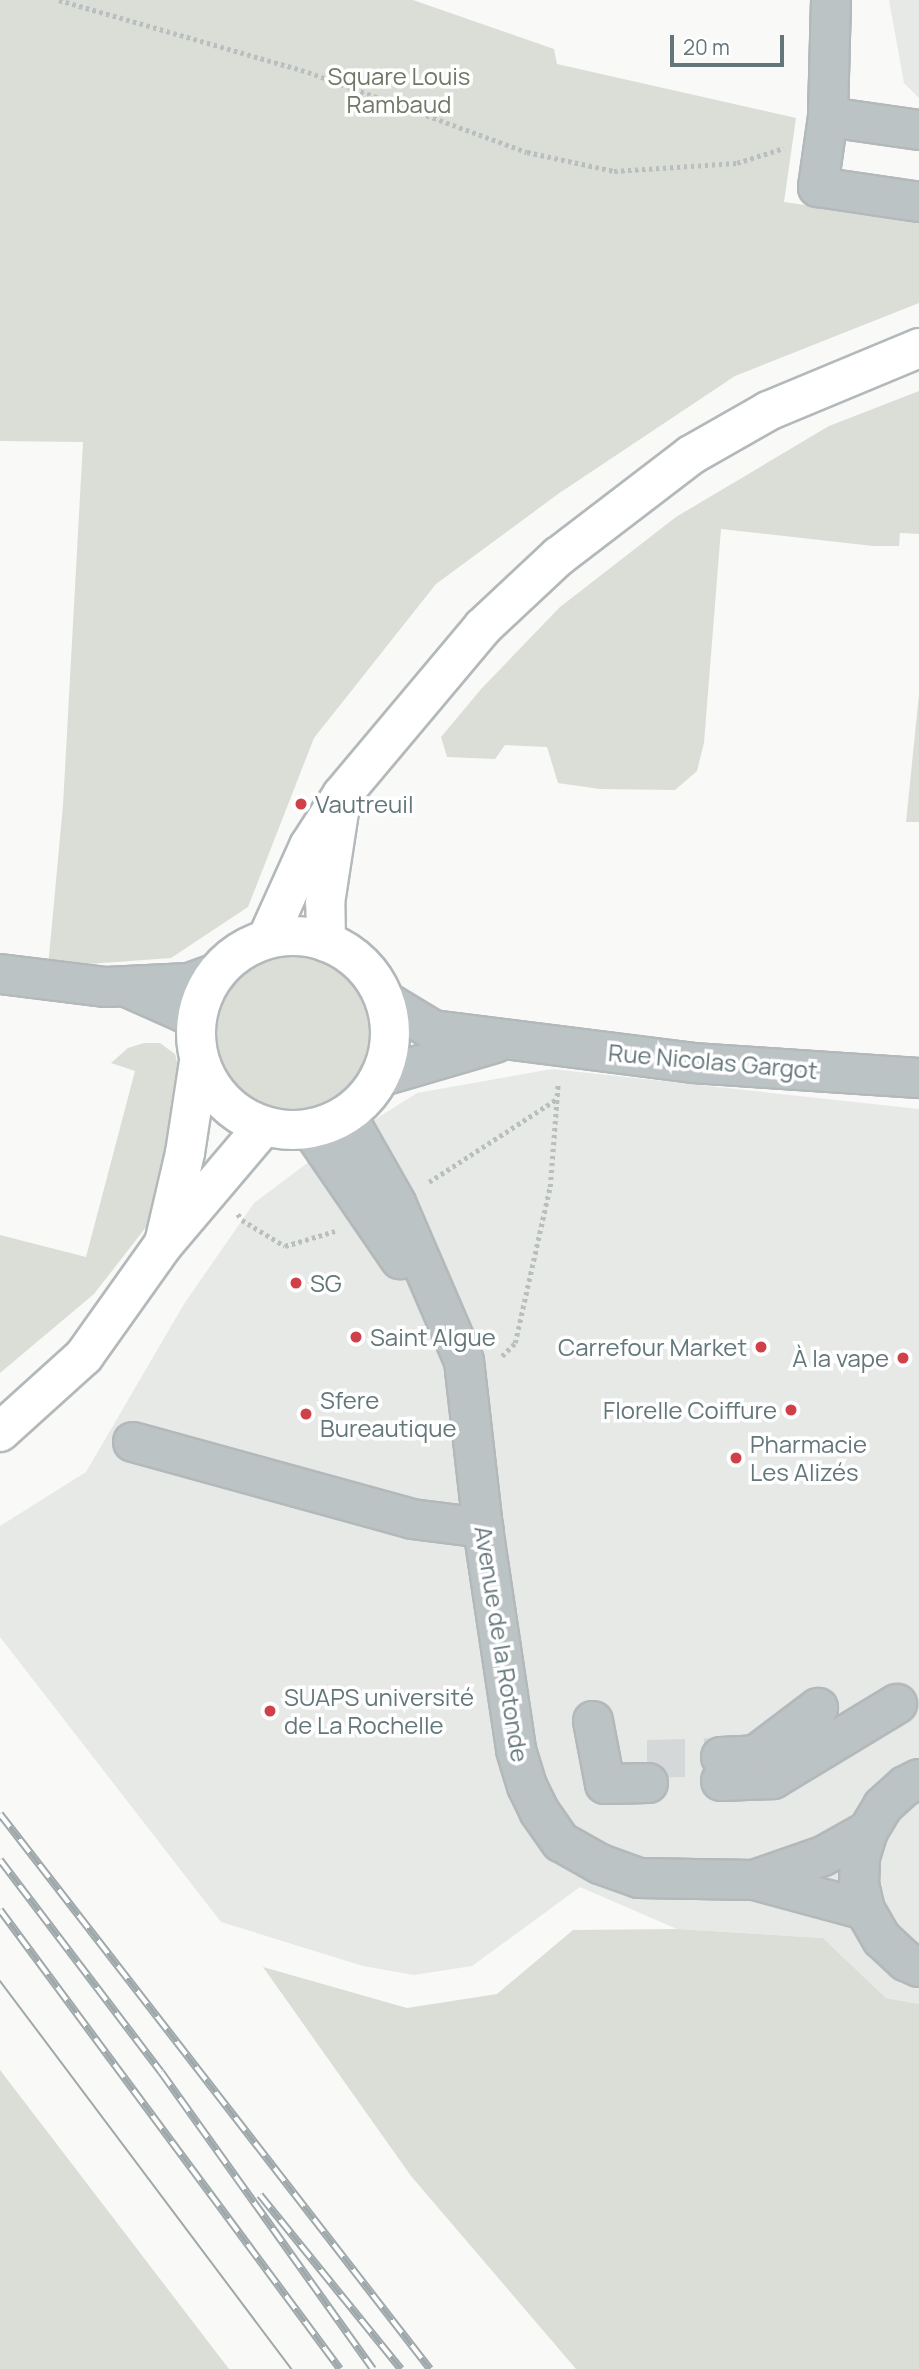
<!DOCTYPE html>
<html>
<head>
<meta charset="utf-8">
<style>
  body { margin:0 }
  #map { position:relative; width:919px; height:2369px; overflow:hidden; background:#f9f9f7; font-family:Manrope,sans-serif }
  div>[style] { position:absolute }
  .built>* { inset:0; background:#e7e9e7 }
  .green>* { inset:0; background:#dbded7 }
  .round { border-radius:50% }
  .minor-tunnel>* { height:38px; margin-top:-19px; transform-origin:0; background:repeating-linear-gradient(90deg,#d4d8d8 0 38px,transparent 0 57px) }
  .path>* { height:4.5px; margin-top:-2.25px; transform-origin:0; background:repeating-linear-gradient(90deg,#b9bebf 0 3.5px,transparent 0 7px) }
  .roads { filter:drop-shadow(2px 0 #b3b9bb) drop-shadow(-2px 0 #b3b9bb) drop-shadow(0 2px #b3b9bb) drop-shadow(0 -2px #b3b9bb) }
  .minor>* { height:38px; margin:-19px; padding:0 19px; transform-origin:19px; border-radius:19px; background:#bcc3c4 }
  .major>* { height:38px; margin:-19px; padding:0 19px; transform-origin:19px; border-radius:19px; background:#fff }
  .major>.ring { margin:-19px; padding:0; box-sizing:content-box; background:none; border:38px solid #fff; border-radius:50% }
  .tram>* { height:2px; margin:-1px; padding:0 1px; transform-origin:1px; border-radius:1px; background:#9fa9ab }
  .rail>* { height:8px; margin-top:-4px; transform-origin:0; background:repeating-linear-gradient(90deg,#fff 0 16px,#9fa9ab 0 32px); box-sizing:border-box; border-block:2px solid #9fa9ab }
  .dots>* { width:19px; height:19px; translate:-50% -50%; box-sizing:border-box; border:4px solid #fff; border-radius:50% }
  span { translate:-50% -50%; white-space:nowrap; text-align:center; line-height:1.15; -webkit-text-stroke:7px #fff; paint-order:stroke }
  .park-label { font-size:24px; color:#6e7866 }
  .poi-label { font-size:24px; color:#637679 }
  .left { translate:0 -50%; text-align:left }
  .right { translate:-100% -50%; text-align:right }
  .street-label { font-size:24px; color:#637679 }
  .scale { position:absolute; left:670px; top:35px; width:114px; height:32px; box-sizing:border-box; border:4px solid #637679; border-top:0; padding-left:9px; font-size:21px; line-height:24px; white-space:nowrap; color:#637679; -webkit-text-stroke:5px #fff; paint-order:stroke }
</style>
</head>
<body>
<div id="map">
  <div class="built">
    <div style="clip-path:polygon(889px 0,919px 0,919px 98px,904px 83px)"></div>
    <div style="clip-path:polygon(552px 1069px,919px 1109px,919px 2004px,886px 1998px,823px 1938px,677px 1929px,580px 1887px,472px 1966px,414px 1975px,363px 1966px,221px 1922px,0 1637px,0 1526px,86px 1472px,184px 1304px,254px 1203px,314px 1158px,417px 1093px)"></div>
  </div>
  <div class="green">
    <div style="clip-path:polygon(0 0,413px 0,554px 49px,557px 64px,796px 118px,784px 202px,919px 221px,919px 303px,735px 376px,558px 494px,436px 584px,314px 738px,248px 907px,171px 958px,48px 967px,63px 805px,83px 442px,0 441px)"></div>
    <div style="clip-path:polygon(919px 391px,919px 534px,900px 533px,899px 546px,873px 546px,721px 529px,704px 743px,697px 771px,675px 790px,600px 789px,558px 783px,547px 747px,505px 745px,495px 759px,447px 757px,441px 737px,482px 688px,560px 607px,676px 517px,829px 426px)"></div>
    <div style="clip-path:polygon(919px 694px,919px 822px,906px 822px)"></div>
    <div class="round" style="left:198px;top:937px;width:192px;height:192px"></div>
    <div style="clip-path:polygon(144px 1043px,160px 1043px,175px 1054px,185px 1093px,150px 1222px,94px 1294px,0 1373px,0 1235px,86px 1257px,135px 1071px,111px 1063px,128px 1048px)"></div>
    <div style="clip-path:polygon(677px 1929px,823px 1938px,886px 1998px,919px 2004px,919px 2369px,576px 2369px,411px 2176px,263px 1967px,407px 2008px,497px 1994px,573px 1930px)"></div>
    <div style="clip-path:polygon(0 2070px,229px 2369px,0 2369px)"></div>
  </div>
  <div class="minor-tunnel">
    <div style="left:647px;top:1759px;width:74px;rotate:-1.5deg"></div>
  </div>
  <div class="path">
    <div style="left:59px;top:0;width:259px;rotate:16.1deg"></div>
    <div style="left:308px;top:72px;width:233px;rotate:20.1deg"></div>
    <div style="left:527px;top:152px;width:89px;rotate:12.3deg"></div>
    <div style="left:614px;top:171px;width:123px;rotate:-3.7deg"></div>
    <div style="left:737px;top:163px;width:49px;rotate:-17.7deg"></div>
    <div style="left:429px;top:1182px;width:153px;rotate:-33deg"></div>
    <div style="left:238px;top:1214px;width:7px;rotate:56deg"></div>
    <div style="left:242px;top:1220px;width:50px;rotate:31.2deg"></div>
    <div style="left:285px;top:1246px;width:52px;rotate:-16.7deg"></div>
    <div style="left:502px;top:1356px;width:18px;rotate:-45deg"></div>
    <div style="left:515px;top:1343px;width:160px;rotate:-77.4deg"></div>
    <div style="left:550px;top:1187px;width:103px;rotate:-85.6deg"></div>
  </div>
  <div class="roads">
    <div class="minor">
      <div style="left:831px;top:0;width:117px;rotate:91.5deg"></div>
      <div style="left:828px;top:117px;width:71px;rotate:98.1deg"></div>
      <div style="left:818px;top:187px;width:102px;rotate:8.4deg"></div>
      <div style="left:828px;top:117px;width:92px;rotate:8.1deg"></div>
      <div style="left:0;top:974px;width:107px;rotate:7deg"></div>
      <div style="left:106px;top:987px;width:83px;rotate:-2.8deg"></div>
      <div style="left:189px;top:983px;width:30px;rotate:-20deg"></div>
      <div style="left:131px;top:989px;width:59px;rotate:24deg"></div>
      <div style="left:185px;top:1013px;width:14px;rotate:36deg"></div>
      <div style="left:196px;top:1021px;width:10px;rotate:90deg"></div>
      <div style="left:385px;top:1001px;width:56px;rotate:31.1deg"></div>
      <div style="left:433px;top:1030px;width:262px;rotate:7.2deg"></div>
      <div style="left:693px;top:1063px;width:226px;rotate:3.8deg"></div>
      <div style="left:379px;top:1077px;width:121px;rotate:-16.3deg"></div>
      <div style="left:346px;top:1115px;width:101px;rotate:60.4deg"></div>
      <div style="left:396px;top:1203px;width:172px;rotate:66.7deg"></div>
      <div style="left:464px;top:1361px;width:168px;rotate:83.5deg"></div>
      <div style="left:483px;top:1528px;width:224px;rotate:81.5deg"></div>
      <div style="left:516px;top:1750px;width:38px;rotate:73deg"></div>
      <div style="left:527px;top:1786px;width:28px;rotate:64deg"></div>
      <div style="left:539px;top:1811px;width:38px;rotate:55deg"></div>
      <div style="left:561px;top:1842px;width:45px;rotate:29.4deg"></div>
      <div style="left:600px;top:1864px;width:41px;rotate:19.7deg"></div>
      <div style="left:639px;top:1878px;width:115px;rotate:1deg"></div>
      <div style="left:754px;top:1880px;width:115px;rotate:15.1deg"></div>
      <div style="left:311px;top:1129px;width:158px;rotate:55.6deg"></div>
      <div style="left:133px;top:1442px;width:289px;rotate:15.4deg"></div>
      <div style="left:412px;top:1519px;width:72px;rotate:7.2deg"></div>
      <div style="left:593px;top:1721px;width:64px;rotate:79.2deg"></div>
      <div style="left:605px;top:1784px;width:43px;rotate:-1.3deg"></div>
      <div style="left:721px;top:1757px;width:35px;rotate:-3deg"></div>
      <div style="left:756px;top:1755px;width:78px;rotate:-37.2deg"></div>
      <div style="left:919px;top:1779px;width:16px;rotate:153deg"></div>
      <div style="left:905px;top:1786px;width:30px;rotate:138deg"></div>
      <div style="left:883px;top:1806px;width:29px;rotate:121deg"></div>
      <div style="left:868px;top:1831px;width:27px;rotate:107deg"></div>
      <div style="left:860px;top:1857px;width:27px;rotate:92deg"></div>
      <div style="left:859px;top:1884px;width:27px;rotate:77deg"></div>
      <div style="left:865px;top:1910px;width:34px;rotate:60deg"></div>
      <div style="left:882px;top:1939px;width:33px;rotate:43deg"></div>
      <div style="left:906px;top:1961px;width:14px;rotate:25deg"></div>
      <div style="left:721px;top:1781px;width:52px;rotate:-2.2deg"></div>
      <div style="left:773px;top:1779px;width:145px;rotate:-31.2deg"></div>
      <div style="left:754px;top:1880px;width:73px;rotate:-19.2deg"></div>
      <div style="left:823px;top:1856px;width:51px;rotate:-29.1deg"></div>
    </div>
    <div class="major">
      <div class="ring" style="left:196px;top:936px;width:156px;height:156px"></div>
      <div style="left:267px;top:939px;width:102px;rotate:-65.7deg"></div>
      <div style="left:309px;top:846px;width:61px;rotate:-57.1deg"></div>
      <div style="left:342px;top:795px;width:219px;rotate:-50deg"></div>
      <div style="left:483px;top:627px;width:104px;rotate:-43.1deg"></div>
      <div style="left:559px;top:556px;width:166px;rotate:-37.4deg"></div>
      <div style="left:691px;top:455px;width:89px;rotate:-29.7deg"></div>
      <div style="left:768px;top:411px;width:164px;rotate:-22.6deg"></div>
      <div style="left:326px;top:942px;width:39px;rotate:-91deg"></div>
      <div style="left:325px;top:903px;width:92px;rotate:-81.3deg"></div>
      <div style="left:165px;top:1239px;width:88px;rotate:-76.9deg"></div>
      <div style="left:185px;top:1153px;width:93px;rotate:-81.3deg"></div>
      <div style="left:0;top:1432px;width:113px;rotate:-42.1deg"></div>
      <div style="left:84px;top:1356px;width:136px;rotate:-54.6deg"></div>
      <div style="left:163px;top:1245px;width:156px;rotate:-49.7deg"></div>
    </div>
  </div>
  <div class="tram">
    <div style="left:0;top:1981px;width:485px;rotate:53.1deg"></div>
  </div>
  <div class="rail">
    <div style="left:0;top:1814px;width:702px;rotate:52.23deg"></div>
    <div style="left:0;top:1860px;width:266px;rotate:52.8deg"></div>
    <div style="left:161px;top:2072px;width:365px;rotate:54.5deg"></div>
    <div style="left:0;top:1910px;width:571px;rotate:53.47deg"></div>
    <div style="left:260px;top:2195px;width:224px;rotate:51deg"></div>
  </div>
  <div class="dots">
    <div style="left:301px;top:804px;background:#d04049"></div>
    <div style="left:296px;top:1283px;background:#d04049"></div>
    <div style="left:356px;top:1337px;background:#d04049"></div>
    <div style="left:761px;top:1347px;background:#d04049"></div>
    <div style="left:903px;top:1358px;background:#d04049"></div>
    <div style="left:791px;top:1410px;background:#d04049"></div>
    <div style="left:306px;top:1414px;background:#d04049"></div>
    <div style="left:736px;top:1458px;background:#d04049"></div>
    <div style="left:270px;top:1711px;background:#d04049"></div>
  </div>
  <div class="park-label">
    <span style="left:399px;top:90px">Square Louis<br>Rambaud</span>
  </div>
  <div class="poi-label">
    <span class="left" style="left:315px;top:804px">Vautreuil</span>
    <span class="left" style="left:310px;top:1283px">SG</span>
    <span class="left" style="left:370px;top:1337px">Saint Algue</span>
    <span class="right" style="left:747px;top:1347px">Carrefour Market</span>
    <span class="right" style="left:889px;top:1358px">À la vape</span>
    <span class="left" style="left:320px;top:1414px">Sfere<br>Bureautique</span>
    <span class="right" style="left:777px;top:1410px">Florelle Coiffure</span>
    <span class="left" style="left:750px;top:1458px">Pharmacie<br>Les Alizés</span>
    <span class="left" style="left:284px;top:1711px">SUAPS université<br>de La Rochelle</span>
  </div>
  <div class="street-label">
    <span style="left:713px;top:1061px;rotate:5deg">Rue Nicolas Gargot</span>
    <span style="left:502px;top:1644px;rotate:81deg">Avenue de la Rotonde</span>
  </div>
  <div class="scale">20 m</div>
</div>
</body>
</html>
